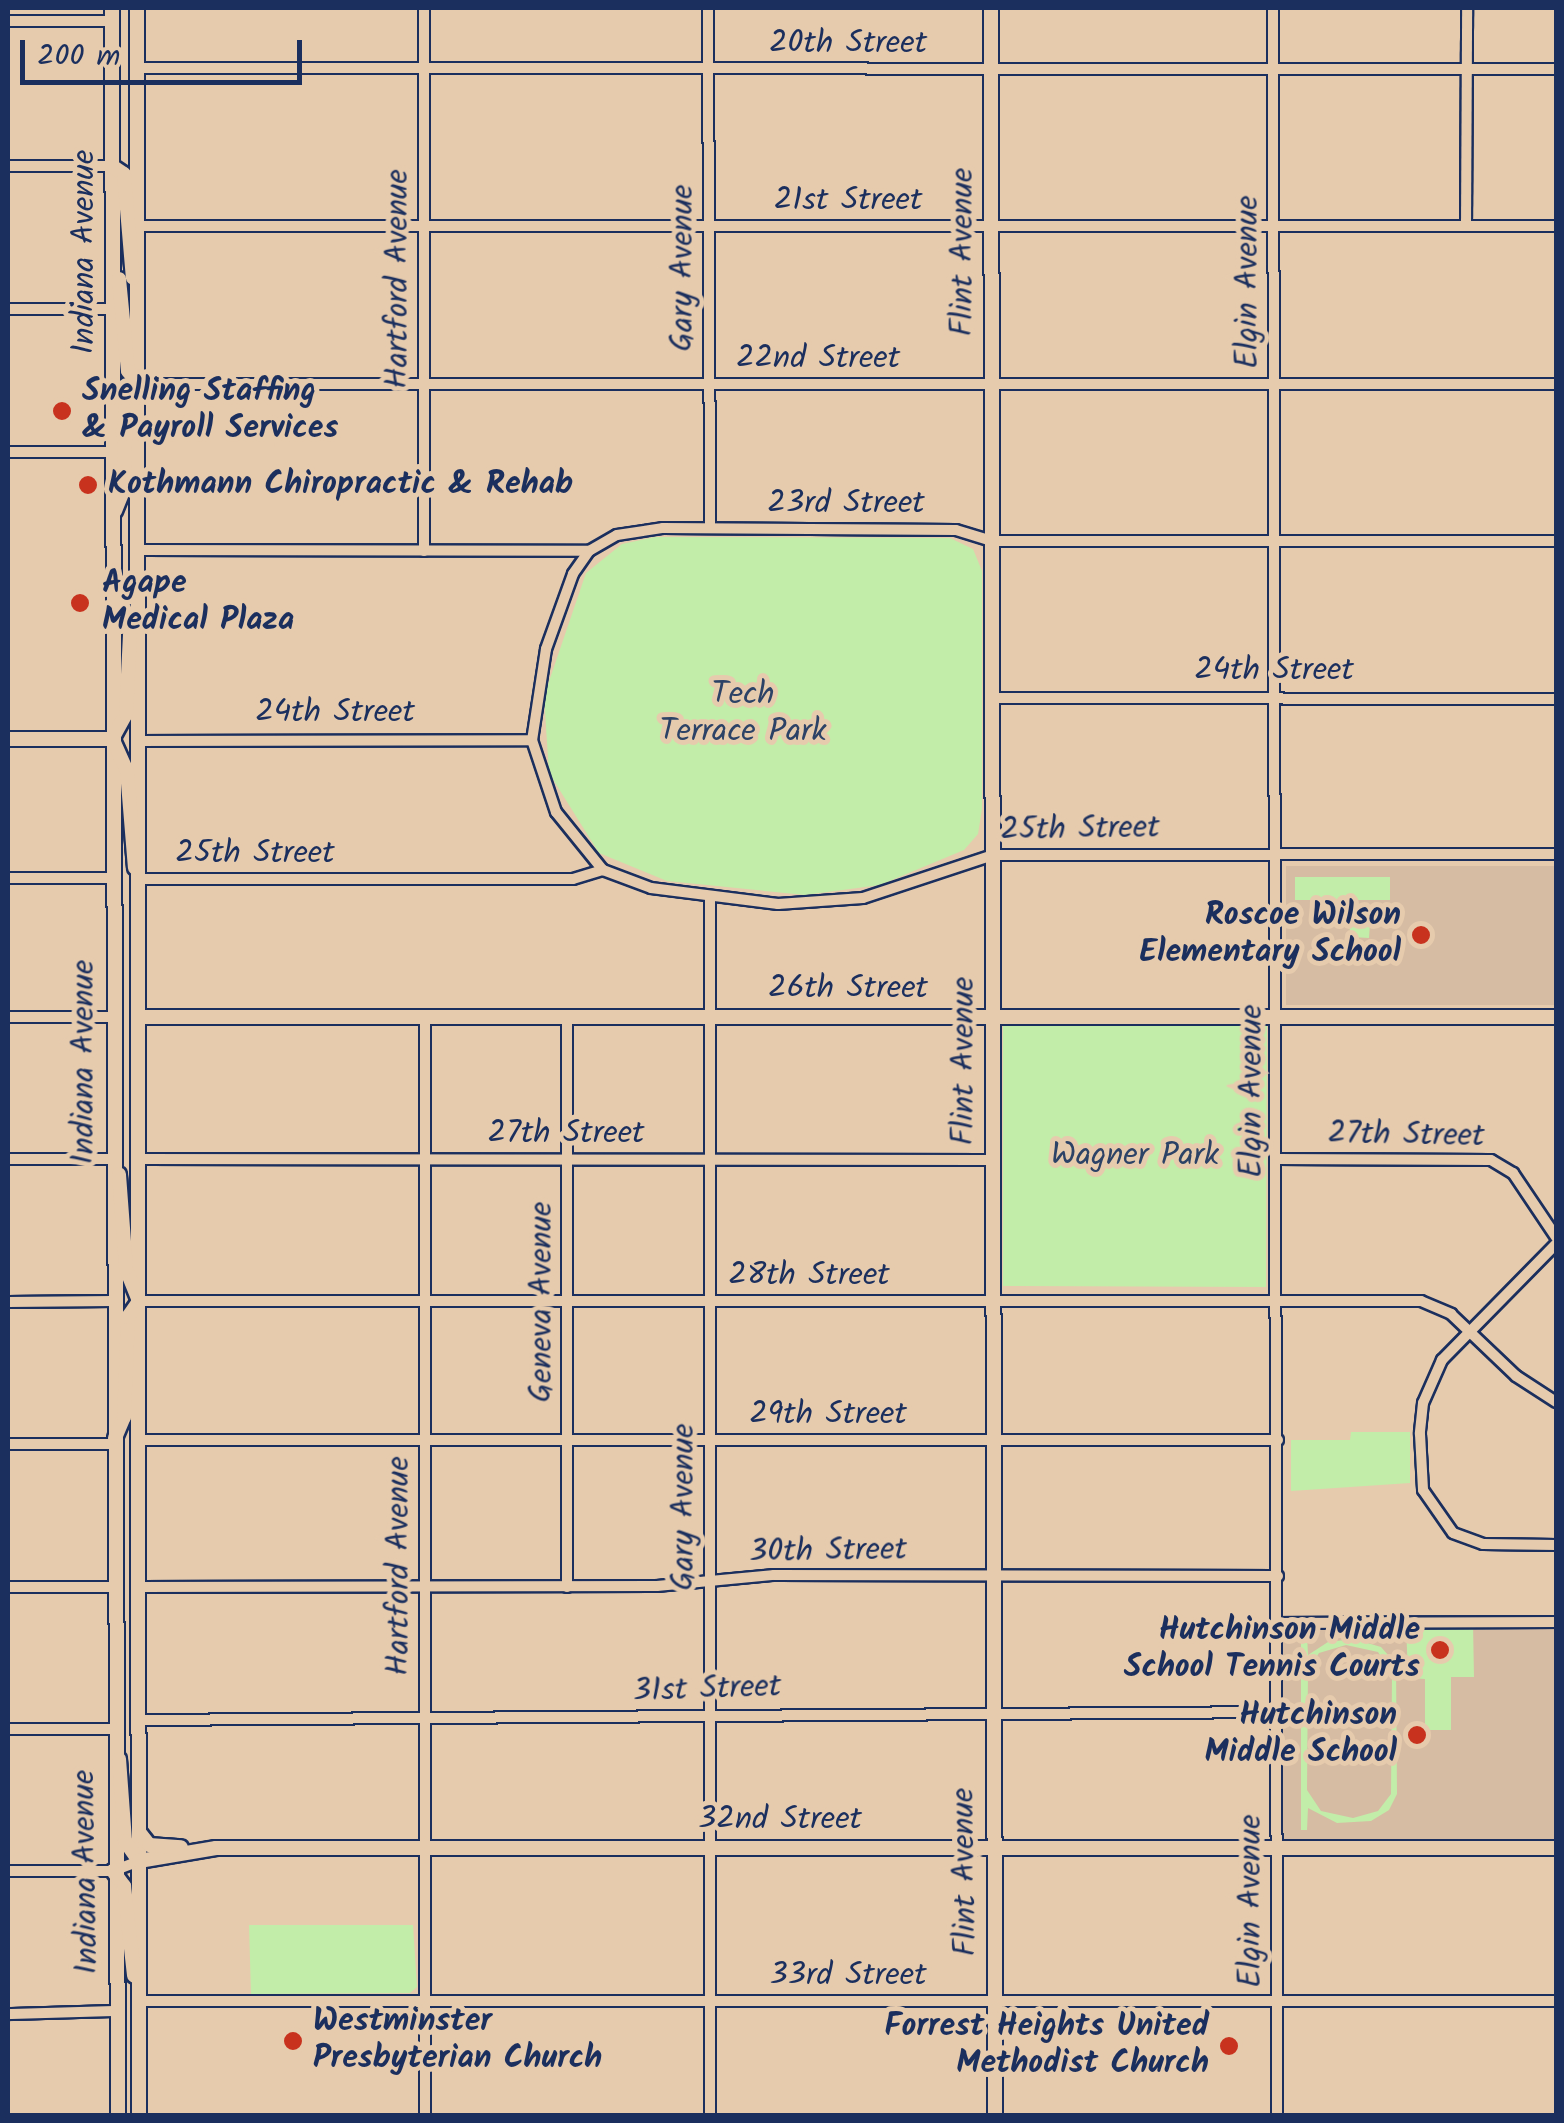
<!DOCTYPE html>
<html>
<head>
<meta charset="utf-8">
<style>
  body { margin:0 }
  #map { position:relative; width:1564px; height:2123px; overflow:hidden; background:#e6cbad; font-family:Kalam,sans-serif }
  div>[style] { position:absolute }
  .built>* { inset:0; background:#d6bca3 }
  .green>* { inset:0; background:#c2eda9 }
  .roads { filter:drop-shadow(2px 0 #1b2f5e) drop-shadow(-2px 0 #1b2f5e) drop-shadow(0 2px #1b2f5e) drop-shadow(0 -2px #1b2f5e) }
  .street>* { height:10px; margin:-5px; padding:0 5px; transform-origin:5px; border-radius:5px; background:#e6cbad }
  .secondary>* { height:14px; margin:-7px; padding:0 7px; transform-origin:7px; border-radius:7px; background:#e6cbad }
  .dots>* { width:28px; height:28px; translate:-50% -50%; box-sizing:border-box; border:5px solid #e6cbad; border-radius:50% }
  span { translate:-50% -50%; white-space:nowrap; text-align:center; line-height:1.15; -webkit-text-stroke:10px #e6cbad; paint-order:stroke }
  .street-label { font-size:32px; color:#1b2f5e }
  .poi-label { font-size:32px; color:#1b2f5e; font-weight:700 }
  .left { translate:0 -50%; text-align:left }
  .right { translate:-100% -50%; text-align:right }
  .park-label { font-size:32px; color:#2c4266 }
  .frame { position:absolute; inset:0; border:10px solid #1b2f5e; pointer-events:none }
  .scale { position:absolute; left:20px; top:40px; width:282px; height:45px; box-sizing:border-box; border:5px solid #1b2f5e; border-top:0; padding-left:12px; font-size:30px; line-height:35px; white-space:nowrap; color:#1b2f5e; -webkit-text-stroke:8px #e6cbad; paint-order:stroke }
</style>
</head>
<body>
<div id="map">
  <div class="built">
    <div style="clip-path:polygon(1286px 866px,1556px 866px,1556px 1005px,1286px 1005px)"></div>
    <div style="clip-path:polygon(1556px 1622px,1556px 1848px,1277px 1848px,1278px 1623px)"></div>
  </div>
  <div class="green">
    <div style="clip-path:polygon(655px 537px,950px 538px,973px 549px,982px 571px,982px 809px,978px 834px,964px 850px,880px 885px,805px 895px,667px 881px,599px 853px,549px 773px,544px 696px,586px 573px,622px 544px)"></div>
    <div style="clip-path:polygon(1295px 877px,1390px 877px,1390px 900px,1295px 900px)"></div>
    <div style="clip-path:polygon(1357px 903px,1371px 908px,1369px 938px,1351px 937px,1346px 909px)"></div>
    <div style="clip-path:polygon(1003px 1025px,1267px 1025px,1266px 1287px,1003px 1286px)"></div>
    <div style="clip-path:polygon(1351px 1432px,1410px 1432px,1410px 1483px,1291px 1491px,1291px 1440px,1350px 1440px)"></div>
    <div style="clip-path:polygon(1406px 1623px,1473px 1623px,1474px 1677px,1451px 1677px,1451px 1730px,1425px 1730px,1425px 1679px,1408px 1678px)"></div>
    <div style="clip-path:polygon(evenodd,1301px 1633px,1307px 1633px,1308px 1655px,1328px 1642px,1354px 1639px,1381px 1647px,1396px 1664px,1397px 1794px,1389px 1810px,1371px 1821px,1337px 1823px,1308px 1808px,1307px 1830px,1301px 1830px,1301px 1633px,1346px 1645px,1378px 1652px,1392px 1675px,1391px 1794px,1378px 1811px,1353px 1818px,1321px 1811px,1307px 1790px,1308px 1671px,1319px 1653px,1346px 1645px)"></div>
    <div style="clip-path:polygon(249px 1925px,413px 1925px,417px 1987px,410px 1993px,251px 1994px)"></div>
  </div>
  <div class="roads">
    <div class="street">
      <div style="left:424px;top:8px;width:543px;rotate:90deg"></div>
      <div style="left:708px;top:8px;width:520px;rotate:89.78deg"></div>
      <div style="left:1273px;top:8px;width:2108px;rotate:89.89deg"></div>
      <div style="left:8px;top:21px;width:104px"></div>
      <div style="left:139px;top:68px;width:1417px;rotate:0.04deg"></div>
      <div style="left:8px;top:166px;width:104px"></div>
      <div style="left:139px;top:226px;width:1417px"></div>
      <div style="left:1466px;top:226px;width:218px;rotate:-89.7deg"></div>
      <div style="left:8px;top:309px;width:104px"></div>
      <div style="left:139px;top:384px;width:1417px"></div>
      <div style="left:8px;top:452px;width:104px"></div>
      <div style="left:139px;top:550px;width:450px;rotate:0.1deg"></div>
      <div style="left:589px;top:551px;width:32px;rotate:-30deg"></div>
      <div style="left:617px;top:535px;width:47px;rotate:-8.7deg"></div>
      <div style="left:663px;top:528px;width:293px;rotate:0.4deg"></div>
      <div style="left:956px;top:530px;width:38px;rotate:17deg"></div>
      <div style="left:992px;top:541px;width:564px"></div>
      <div style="left:589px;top:551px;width:28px;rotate:125deg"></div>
      <div style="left:573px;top:574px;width:80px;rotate:109.8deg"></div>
      <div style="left:546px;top:649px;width:92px;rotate:98.7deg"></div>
      <div style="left:532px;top:740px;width:76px;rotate:71.6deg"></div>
      <div style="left:556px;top:812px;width:75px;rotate:51deg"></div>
      <div style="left:992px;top:698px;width:564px;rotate:0.1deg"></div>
      <div style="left:139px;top:741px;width:393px;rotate:-0.1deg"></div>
      <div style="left:8px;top:878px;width:104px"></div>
      <div style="left:139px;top:879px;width:434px"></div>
      <div style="left:573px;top:879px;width:31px;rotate:-17deg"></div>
      <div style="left:603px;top:870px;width:51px;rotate:20.6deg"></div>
      <div style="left:651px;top:888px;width:128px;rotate:7.2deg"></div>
      <div style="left:778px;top:904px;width:85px;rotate:-4deg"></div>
      <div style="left:863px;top:898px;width:137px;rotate:-18.3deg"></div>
      <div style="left:993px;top:855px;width:563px;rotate:-0.1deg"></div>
      <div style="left:710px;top:899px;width:1217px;rotate:90deg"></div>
      <div style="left:8px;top:1017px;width:104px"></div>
      <div style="left:8px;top:1159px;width:104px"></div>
      <div style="left:139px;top:1159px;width:853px;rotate:0.07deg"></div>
      <div style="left:1277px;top:1159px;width:214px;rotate:0.3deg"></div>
      <div style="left:1491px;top:1160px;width:26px;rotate:31deg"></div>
      <div style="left:1513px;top:1173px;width:77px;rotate:56.1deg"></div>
      <div style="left:1556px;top:1244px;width:163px;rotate:134.5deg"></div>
      <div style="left:1442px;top:1360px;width:47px;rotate:113.8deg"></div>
      <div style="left:1423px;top:1403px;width:31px;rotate:96deg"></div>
      <div style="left:1420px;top:1434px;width:56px;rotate:86.9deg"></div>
      <div style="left:1423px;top:1490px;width:52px;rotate:55.1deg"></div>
      <div style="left:1453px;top:1533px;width:32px;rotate:20deg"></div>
      <div style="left:1483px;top:1544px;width:73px;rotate:0.8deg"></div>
      <div style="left:139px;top:1301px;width:1282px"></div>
      <div style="left:1421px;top:1301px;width:33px;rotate:23deg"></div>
      <div style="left:1451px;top:1314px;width:90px;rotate:43.6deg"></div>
      <div style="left:1516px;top:1376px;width:48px;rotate:33deg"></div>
      <div style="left:8px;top:1302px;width:104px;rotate:-0.6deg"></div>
      <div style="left:139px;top:1440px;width:1139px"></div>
      <div style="left:8px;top:1444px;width:105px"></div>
      <div style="left:8px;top:1587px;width:105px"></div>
      <div style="left:139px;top:1587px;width:518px;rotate:-0.11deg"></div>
      <div style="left:657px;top:1586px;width:118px;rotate:-5.4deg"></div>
      <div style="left:774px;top:1575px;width:504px;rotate:0.11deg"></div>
      <div style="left:567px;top:1587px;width:570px;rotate:-90deg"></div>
      <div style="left:1278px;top:1623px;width:278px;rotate:-0.2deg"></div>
      <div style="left:139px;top:1720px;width:1139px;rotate:-0.4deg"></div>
      <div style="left:8px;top:1729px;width:105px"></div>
      <div style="left:8px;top:1871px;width:105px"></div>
      <div style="left:113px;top:1871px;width:28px;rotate:-21deg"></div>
      <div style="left:139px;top:2001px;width:1417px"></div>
      <div style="left:8px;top:2014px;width:109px;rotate:-1.6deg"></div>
      <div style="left:425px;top:2116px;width:1099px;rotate:-90deg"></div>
    </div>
    <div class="secondary">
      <div style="left:112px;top:8px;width:2108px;rotate:89.84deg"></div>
      <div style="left:137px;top:8px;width:2108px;rotate:89.95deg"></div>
      <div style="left:991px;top:8px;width:2108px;rotate:89.89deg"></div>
      <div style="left:112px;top:166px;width:14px;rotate:34deg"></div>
      <div style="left:124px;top:174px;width:104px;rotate:85.1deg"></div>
      <div style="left:119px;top:279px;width:92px;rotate:84.4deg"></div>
      <div style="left:128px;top:371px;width:16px;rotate:50deg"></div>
      <div style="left:115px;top:511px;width:24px;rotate:-68deg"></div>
      <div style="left:124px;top:489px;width:93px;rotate:-88.8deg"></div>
      <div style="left:126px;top:396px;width:18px;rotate:-43deg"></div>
      <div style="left:8px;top:739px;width:104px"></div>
      <div style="left:112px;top:739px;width:29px;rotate:-61deg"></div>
      <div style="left:126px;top:714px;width:100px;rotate:-87.1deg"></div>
      <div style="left:113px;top:740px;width:34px;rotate:66deg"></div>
      <div style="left:127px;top:771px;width:97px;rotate:85.3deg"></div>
      <div style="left:139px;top:1017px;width:1417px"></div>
      <div style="left:115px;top:1438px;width:23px;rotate:-67deg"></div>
      <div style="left:124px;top:1417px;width:100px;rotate:-87.7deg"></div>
      <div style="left:128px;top:1317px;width:19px;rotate:-55deg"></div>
      <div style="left:139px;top:1301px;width:35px;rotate:-112deg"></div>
      <div style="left:126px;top:1268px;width:94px;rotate:-94.3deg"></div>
      <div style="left:119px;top:1759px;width:82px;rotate:85.8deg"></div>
      <div style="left:125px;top:1841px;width:24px;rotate:55deg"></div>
      <div style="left:139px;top:1861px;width:78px;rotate:-9.6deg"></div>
      <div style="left:216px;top:1848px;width:1340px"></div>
      <div style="left:139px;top:1832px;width:16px;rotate:52deg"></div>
      <div style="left:149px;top:1845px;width:32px;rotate:4deg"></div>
      <div style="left:113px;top:1871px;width:19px;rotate:54deg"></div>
      <div style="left:124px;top:1886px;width:90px;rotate:83.6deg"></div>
    </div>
  </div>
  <div class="dots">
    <div style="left:62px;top:411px;background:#c8321e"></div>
    <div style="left:88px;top:485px;background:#c8321e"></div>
    <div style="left:80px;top:603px;background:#c8321e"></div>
    <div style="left:1421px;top:935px;background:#c8321e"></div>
    <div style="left:1440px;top:1650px;background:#c8321e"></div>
    <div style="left:1417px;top:1735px;background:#c8321e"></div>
    <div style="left:293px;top:2041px;background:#c8321e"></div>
    <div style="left:1229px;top:2046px;background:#c8321e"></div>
  </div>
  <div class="street-label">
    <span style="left:848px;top:44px">20th Street</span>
    <span style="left:848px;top:201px">21st Street</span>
    <span style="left:85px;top:252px;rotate:-90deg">Indiana Avenue</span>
    <span style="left:964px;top:252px;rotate:-90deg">Flint Avenue</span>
    <span style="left:684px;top:268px;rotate:-90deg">Gary Avenue</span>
    <span style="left:399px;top:279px;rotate:-90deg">Hartford Avenue</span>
    <span style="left:1249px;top:282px;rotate:-90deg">Elgin Avenue</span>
    <span style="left:818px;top:359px">22nd Street</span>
    <span style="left:846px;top:504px">23rd Street</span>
    <span style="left:1274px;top:671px">24th Street</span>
    <span style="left:335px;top:713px">24th Street</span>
    <span style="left:1080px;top:830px;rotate:-1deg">25th Street</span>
    <span style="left:255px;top:854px">25th Street</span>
    <span style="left:848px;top:989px">26th Street</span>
    <span style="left:965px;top:1061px;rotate:-90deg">Flint Avenue</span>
    <span style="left:85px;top:1062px;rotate:-90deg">Indiana Avenue</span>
    <span style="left:1253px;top:1091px;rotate:-90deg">Elgin Avenue</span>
    <span style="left:566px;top:1134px">27th Street</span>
    <span style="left:1406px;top:1136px;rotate:1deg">27th Street</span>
    <span style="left:809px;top:1276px">28th Street</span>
    <span style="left:543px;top:1302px;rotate:-90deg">Geneva Avenue</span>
    <span style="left:828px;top:1415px">29th Street</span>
    <span style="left:685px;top:1507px;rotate:-90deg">Gary Avenue</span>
    <span style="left:828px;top:1552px;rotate:-1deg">30th Street</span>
    <span style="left:400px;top:1566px;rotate:-90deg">Hartford Avenue</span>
    <span style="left:707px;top:1690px;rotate:-2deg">31st Street</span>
    <span style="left:780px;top:1820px">32nd Street</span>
    <span style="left:87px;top:1872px;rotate:-91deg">Indiana Avenue</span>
    <span style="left:966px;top:1872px;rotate:-91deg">Flint Avenue</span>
    <span style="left:1252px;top:1901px;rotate:-90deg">Elgin Avenue</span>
    <span style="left:848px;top:1976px">33rd Street</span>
  </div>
  <div class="poi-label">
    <span class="left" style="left:82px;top:411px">Snelling Staffing<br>&amp; Payroll Services</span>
    <span class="left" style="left:108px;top:485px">Kothmann Chiropractic &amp; Rehab</span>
    <span class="left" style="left:102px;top:603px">Agape<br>Medical Plaza</span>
    <span class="right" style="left:1401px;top:935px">Roscoe Wilson<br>Elementary School</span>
    <span class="right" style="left:1420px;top:1650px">Hutchinson Middle<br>School Tennis Courts</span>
    <span class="right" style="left:1397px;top:1735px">Hutchinson<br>Middle School</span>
    <span class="left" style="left:313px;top:2041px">Westminster<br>Presbyterian Church</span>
    <span class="right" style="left:1209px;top:2046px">Forrest Heights United<br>Methodist Church</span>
  </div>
  <div class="park-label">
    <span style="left:743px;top:714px">Tech<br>Terrace Park</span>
    <span style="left:1135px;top:1156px">Wagner Park</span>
  </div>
  <div class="frame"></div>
  <div class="scale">200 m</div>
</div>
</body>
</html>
